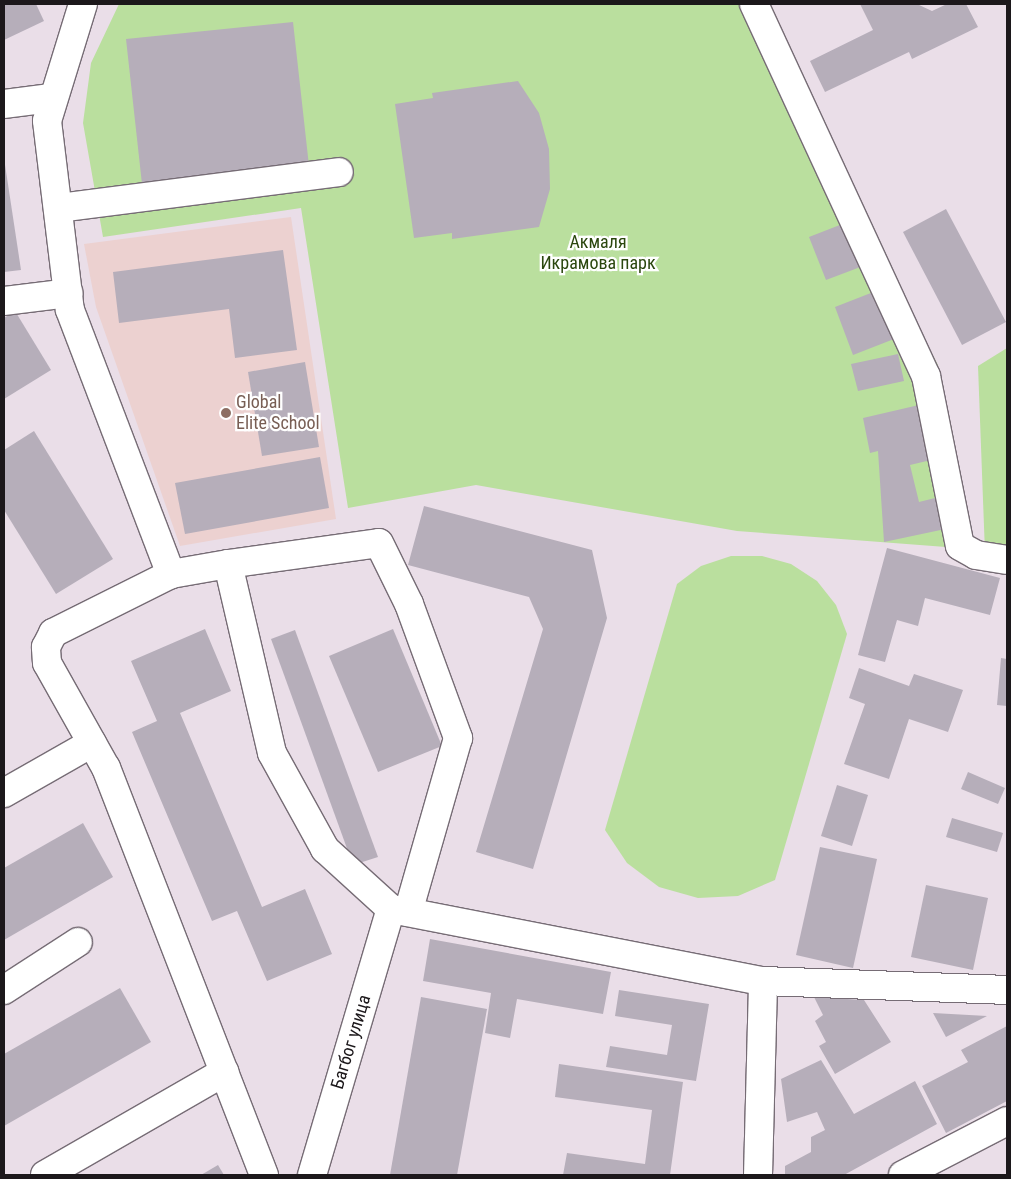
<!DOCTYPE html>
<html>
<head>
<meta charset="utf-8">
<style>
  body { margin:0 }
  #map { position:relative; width:1011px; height:1179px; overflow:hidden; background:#eadee8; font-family:"Roboto Condensed",sans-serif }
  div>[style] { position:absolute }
  .education>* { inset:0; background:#ecd1d0 }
  .green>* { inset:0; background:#badf9e }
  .building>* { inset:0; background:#b6aeba }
  .roads { filter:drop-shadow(1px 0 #766c75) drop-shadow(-1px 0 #766c75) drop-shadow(0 1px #766c75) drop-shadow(0 -1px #766c75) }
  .minor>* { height:28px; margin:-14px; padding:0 14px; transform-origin:14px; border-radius:14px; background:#fff }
  .dots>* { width:14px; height:14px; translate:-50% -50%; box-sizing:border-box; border:2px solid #fff; border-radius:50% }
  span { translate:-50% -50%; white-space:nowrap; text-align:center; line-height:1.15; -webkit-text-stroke:4.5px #fff; paint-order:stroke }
  .park-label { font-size:18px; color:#2b470e }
  .education-label { font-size:18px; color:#785e54 }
  .left { translate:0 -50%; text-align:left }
  .street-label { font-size:18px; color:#1c181b }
  .frame { position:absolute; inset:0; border:5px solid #1c181b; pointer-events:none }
</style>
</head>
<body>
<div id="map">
  <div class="education">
    <div style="clip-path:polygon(291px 217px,336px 519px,180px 546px,96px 307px,84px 244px)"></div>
  </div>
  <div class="green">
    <div style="clip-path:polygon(119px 4px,750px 4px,938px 365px,959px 548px,737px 531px,476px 485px,348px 508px,301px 208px,103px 237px,83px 123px,91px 63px)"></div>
    <div style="clip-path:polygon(1007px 348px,1007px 555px,985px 553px,978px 366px)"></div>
    <div style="clip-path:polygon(731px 556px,762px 556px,791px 564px,817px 581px,836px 605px,847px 634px,775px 880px,738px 896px,698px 898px,659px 887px,627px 863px,605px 830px,677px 584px,701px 566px)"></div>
  </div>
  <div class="building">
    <div style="clip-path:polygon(4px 4px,36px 4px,44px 21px,4px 40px)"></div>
    <div style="clip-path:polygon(860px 4px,917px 4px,932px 11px,947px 4px,966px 4px,978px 27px,912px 59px,909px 52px,825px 92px,810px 61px,873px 30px)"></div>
    <div style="clip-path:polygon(293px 22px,309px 166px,142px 184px,126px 39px)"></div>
    <div style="clip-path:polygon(518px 81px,539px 113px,549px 149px,550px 189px,539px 227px,452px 239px,452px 233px,414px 238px,395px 104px,433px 98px,432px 93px)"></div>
    <div style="clip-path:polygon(4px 158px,21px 270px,4px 272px)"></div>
    <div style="clip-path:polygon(946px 209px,1006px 322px,962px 345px,903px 232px)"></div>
    <div style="clip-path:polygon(845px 223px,863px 266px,826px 280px,809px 237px)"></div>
    <div style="clip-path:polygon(283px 250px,297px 350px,235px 358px,229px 309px,119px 323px,113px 272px)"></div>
    <div style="clip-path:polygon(876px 291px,894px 339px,853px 355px,835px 307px)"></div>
    <div style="clip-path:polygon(15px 311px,51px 370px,4px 399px,4px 318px)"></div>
    <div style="clip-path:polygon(898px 354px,904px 381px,858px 391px,851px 364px)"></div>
    <div style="clip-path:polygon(305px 362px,319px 447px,262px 456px,248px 372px)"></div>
    <div style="clip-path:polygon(919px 405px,931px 460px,910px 465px,919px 502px,943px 496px,950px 528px,884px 542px,878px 451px,870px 453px,863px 418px)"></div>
    <div style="clip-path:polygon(34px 431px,113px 559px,56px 594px,4px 510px,4px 450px)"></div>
    <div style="clip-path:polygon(320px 457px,329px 508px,185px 534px,175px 483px)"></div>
    <div style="clip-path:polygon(424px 506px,592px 550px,607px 618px,533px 869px,476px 852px,543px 629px,529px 597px,408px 565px)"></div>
    <div style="clip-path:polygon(887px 548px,1000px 578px,990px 615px,925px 598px,918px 626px,897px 620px,885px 662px,858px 655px)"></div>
    <div style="clip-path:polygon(205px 629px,231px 691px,180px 713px,262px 907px,305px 889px,332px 954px,267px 981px,237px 911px,212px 921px,132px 732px,157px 721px,131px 661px)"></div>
    <div style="clip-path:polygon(393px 629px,442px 746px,378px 772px,329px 656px)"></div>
    <div style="clip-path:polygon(295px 630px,378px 857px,353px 865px,271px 639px)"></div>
    <div style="clip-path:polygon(1001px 658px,1007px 659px,1007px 706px,997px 705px)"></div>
    <div style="clip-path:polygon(859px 668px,909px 686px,914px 674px,963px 690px,948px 732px,909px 719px,889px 779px,844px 764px,865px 704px,849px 698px)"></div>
    <div style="clip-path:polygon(968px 772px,1005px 788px,998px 804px,961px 789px)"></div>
    <div style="clip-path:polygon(837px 785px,868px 795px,852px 846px,821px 836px)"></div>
    <div style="clip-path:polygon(952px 818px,1003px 833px,997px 852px,946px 837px)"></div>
    <div style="clip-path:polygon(83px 823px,113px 877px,4px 940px,4px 868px)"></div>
    <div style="clip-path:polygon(820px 847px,877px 859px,853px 968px,796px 955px)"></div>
    <div style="clip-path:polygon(926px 885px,988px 898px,973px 970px,911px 957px)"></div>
    <div style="clip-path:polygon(430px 939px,611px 972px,603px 1014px,517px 999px,510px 1038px,485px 1033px,491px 993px,423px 981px)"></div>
    <div style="clip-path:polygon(120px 988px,151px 1042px,4px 1126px,4px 1054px)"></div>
    <div style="clip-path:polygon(619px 990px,709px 1004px,696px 1081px,606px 1067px,610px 1046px,667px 1055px,672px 1025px,615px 1016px)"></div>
    <div style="clip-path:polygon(421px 997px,487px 1009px,457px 1175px,390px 1175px)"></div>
    <div style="clip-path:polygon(814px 997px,864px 1000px,891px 1042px,835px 1074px,819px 1046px,826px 1042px,815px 1021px,823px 1015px)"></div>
    <div style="clip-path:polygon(933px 1013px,987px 1016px,946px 1037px)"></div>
    <div style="clip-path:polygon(1007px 1026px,1007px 1101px,946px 1133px,922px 1086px,968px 1062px,961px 1050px)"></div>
    <div style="clip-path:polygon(821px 1060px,854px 1114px,915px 1081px,937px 1124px,844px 1175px,785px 1175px,785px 1166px,811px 1152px,811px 1137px,825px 1130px,817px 1112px,787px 1122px,781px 1079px)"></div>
    <div style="clip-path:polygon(559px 1064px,683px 1082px,670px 1175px,563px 1175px,567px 1153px,645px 1164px,652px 1110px,555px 1097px)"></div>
    <div style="clip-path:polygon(218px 1165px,224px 1175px,201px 1175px)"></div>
  </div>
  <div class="roads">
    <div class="minor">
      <div style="left:83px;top:4px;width:122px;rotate:107.1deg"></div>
      <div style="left:47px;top:121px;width:190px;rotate:83.1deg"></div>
      <div style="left:70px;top:310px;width:283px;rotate:69.1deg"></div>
      <div style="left:754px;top:4px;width:410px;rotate:65.2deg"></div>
      <div style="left:926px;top:376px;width:173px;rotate:78.7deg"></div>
      <div style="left:960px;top:546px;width:18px;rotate:29deg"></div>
      <div style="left:976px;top:555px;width:31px;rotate:9deg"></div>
      <div style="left:4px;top:104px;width:47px;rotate:-7.3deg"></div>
      <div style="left:58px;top:208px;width:283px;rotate:-7.3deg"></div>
      <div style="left:4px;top:301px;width:65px;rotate:-7deg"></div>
      <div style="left:228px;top:564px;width:152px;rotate:-7.9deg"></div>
      <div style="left:379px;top:543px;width:68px;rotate:63.8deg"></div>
      <div style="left:409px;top:604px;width:143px;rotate:69.9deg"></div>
      <div style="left:458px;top:738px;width:181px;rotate:106deg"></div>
      <div style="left:4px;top:793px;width:101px;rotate:-29.6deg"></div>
      <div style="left:4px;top:990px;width:88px;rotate:-33deg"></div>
      <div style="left:45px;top:1175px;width:207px;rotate:-29.9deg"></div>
      <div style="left:264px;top:1175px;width:437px;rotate:-111.2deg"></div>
      <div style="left:106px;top:768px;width:120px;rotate:-119.3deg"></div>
      <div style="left:47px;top:663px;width:16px;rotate:-94deg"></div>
      <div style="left:46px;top:647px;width:16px;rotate:-63deg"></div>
      <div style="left:53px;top:633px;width:132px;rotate:-26.6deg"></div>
      <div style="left:171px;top:574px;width:58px;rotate:-10deg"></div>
      <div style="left:228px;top:564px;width:194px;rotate:76.9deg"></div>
      <div style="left:272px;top:753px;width:110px;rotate:61.1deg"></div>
      <div style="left:325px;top:849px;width:89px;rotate:42.3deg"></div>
      <div style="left:391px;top:909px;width:379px;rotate:11deg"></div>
      <div style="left:763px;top:981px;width:244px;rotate:2.1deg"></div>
      <div style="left:312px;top:1175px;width:277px;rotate:-73.5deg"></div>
      <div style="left:758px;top:1175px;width:194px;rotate:-88.5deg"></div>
      <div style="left:903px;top:1175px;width:117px;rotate:-27.4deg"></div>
    </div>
  </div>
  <div class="dots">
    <div style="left:226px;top:413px;background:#8d6e63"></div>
  </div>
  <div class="park-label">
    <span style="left:598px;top:253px">Акмаля<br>Икрамова парк</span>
  </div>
  <div class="education-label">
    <span class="left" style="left:236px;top:413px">Global<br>Elite School</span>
  </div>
  <div class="street-label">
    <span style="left:351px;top:1042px;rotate:-73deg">Багбог улица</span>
  </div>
  <div class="frame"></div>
</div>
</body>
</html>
